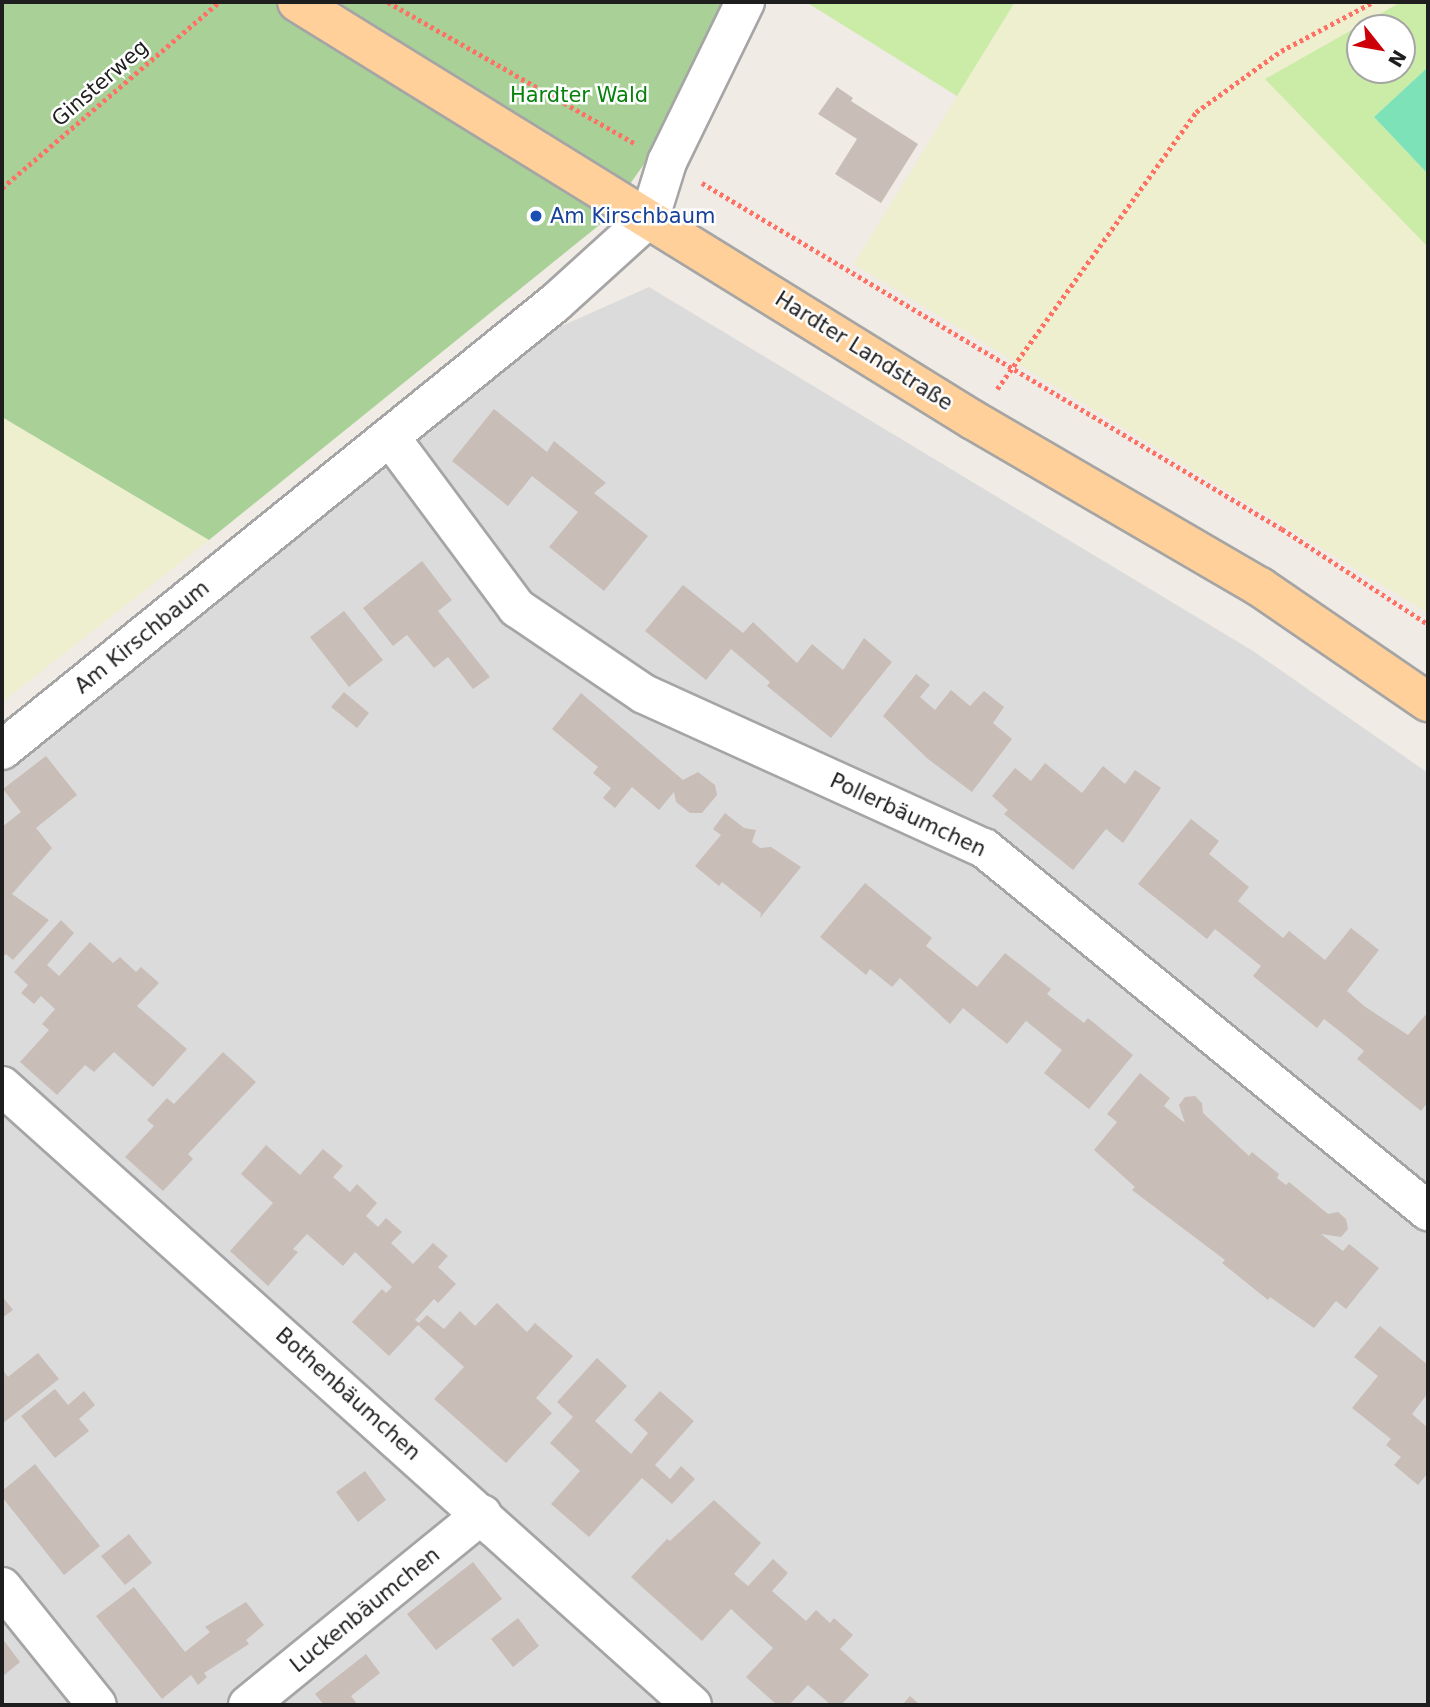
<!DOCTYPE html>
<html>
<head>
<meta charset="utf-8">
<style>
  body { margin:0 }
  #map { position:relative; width:1430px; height:1707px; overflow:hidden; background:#f0ebe4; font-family:"DejaVu Sans",sans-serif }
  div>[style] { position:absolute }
  .residential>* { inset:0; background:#dcdbdb }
  .farmland>* { inset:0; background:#eeefce }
  .grass>* { inset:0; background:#cbeca7 }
  .forest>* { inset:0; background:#a9d197 }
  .pitch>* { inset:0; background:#7ee2b9 }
  .building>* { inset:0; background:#c8bdb7 }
  .path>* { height:4.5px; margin-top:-2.25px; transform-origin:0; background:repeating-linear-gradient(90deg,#ff7165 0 3.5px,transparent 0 7px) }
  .roads { filter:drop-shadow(2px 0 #a5a5a5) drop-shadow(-2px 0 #a5a5a5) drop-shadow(0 2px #a5a5a5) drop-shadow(0 -2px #a5a5a5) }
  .minor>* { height:38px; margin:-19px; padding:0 19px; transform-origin:19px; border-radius:19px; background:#fff }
  .major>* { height:38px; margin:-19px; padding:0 19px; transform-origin:19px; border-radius:19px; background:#ffd099 }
  .dots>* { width:19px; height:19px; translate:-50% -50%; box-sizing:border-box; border:4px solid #fff; border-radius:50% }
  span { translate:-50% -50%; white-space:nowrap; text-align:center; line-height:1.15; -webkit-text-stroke:5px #fff; paint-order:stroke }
  .street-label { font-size:21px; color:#1e1e1e }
  .park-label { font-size:21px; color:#07820d }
  .transit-label { font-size:21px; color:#164399 }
  .left { translate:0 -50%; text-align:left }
  .frame { position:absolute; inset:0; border:4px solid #1e1e1e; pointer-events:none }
  .north { position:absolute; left:1346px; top:14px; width:70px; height:70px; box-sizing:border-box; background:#fff; border:2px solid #a5a5a5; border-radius:50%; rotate:121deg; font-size:19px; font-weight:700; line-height:28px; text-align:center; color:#1e1e1e }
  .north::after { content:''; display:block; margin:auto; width:24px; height:32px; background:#cc0006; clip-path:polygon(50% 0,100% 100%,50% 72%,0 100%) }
</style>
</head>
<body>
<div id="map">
  <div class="residential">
    <div style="clip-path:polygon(649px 287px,1253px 651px,1428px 773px,1428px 1705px,2px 1705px,2px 769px,526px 342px)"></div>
  </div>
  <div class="farmland">
    <div style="clip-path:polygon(1015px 2px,1401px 2px,1266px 79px,1428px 247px,1428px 613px,854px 264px)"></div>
    <div style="clip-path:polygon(2px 417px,209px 540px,2px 702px)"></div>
  </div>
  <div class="grass">
    <div style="clip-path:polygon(806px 2px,1015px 2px,957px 96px)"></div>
    <div style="clip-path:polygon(evenodd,1401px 2px,1428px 2px,1428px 67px,1374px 117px,1428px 174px,1428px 247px,1265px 79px,1401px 2px,1360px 28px,1402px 28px,1402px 70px,1360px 70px,1360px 28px)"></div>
  </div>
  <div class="forest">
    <div style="clip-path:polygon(2px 2px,759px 2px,603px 222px,209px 540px,2px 417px)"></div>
  </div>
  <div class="pitch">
    <div style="clip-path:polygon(1428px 67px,1428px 174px,1374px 117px)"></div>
  </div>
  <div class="building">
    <div style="clip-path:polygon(837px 87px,853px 98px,851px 101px,918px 144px,881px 203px,835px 174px,857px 139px,818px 114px)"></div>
    <div style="clip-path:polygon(494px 409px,547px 452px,554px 441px,606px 483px,594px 493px,648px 536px,604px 591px,549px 547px,578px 512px,532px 476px,508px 506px,452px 461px)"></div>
    <div style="clip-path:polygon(422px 561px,452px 600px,438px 611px,490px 677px,473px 689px,448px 657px,434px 668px,407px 635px,393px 646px,363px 608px)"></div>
    <div style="clip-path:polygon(683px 585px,743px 633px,753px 622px,797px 663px,812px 644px,843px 670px,864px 638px,892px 662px,831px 738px,767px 686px,770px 682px,731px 649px,706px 680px,645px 631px)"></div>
    <div style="clip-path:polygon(344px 611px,383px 660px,349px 687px,310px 637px)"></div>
    <div style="clip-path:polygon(916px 674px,930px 685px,920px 697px,935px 710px,951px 690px,970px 706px,984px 691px,1004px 707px,993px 723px,1012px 739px,972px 792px,928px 759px,883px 716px)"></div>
    <div style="clip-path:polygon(344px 692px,369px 713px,357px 728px,331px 707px)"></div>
    <div style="clip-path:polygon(581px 693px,683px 780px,698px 772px,715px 785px,717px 795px,702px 813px,690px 813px,676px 802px,674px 792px,659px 810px,632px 787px,615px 808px,603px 798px,611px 788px,593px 773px,598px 767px,552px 729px)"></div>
    <div style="clip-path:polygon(46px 756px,77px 795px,36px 828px,52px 848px,12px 894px,49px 920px,13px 960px,6px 954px,2px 958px,2px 827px,21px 812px,3px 789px)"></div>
    <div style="clip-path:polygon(1045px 763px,1082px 793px,1103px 766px,1125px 784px,1135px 770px,1161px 788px,1123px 843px,1106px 829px,1073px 870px,1004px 814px,1008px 810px,992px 796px,1015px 768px,1031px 781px)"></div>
    <div style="clip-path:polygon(725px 813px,744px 828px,756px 830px,752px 842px,760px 848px,771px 847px,801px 867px,760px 918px,761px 913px,722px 882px,719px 886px,695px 866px,721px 835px,713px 829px)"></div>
    <div style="clip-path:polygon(1191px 819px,1219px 841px,1209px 854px,1249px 887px,1238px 901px,1283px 938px,1289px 931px,1325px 960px,1351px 928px,1379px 950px,1347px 991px,1364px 1006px,1408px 1035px,1428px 1012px,1428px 1102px,1421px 1111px,1357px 1059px,1364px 1051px,1342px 1033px,1324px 1019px,1317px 1028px,1253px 976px,1261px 966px,1215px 929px,1207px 939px,1138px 884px)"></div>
    <div style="clip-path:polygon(865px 883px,932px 938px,926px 946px,977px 987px,1005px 953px,1051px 989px,1047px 994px,1084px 1023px,1088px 1018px,1133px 1055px,1089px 1109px,1044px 1073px,1062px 1050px,1026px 1021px,1007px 1044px,963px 1008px,950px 1024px,900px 978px,892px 987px,870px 969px,866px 975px,820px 937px)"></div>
    <div style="clip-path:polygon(61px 920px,74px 933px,47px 965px,59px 976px,90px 942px,113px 963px,120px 957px,136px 972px,141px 967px,159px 983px,137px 1006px,187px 1049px,153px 1087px,114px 1052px,94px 1072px,85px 1065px,57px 1095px,20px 1062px,49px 1030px,42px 1024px,55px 1009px,41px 996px,34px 1004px,21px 993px,28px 985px,14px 972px)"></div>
    <div style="clip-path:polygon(223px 1052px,256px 1082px,188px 1154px,193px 1159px,163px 1191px,125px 1157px,154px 1126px,147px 1120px,167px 1098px,174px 1104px)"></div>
    <div style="clip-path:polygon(1140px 1073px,1170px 1098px,1164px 1106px,1185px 1123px,1179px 1105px,1185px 1097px,1195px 1096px,1202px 1103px,1203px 1113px,1249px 1156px,1252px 1152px,1279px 1174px,1277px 1178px,1286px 1185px,1289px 1182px,1328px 1214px,1338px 1212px,1346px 1219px,1348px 1229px,1341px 1237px,1321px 1234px,1343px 1251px,1349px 1244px,1379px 1268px,1346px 1309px,1336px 1301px,1314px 1328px,1270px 1297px,1268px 1300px,1222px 1263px,1225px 1260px,1132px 1190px,1135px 1187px,1094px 1150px,1117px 1122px,1107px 1114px)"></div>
    <div style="clip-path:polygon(266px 1145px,300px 1175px,323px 1149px,343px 1166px,333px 1177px,350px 1192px,357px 1184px,377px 1203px,366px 1216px,378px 1227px,386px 1218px,402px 1232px,391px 1243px,413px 1264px,433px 1243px,448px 1256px,438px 1267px,456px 1284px,438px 1303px,434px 1299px,415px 1320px,419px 1323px,427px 1315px,444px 1329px,460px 1311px,475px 1326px,497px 1303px,527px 1332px,535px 1323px,573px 1356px,536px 1398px,552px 1413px,506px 1463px,434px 1399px,464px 1367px,418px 1325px,389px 1356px,352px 1322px,382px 1289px,386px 1293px,392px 1287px,355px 1252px,343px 1266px,307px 1234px,293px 1249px,298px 1252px,268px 1286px,230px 1251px,273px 1203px,241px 1174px)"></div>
    <div style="clip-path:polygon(2px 1296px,13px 1310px,2px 1318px)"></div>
    <div style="clip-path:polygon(1380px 1326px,1428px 1365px,1428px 1393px,1412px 1414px,1428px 1428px,1428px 1473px,1418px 1485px,1394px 1465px,1401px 1457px,1386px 1445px,1391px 1439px,1352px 1408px,1378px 1376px,1354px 1357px)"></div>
    <div style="clip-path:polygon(38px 1353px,59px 1379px,2px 1424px,2px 1369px,8px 1377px)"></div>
    <div style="clip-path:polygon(597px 1358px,627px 1386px,595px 1421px,631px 1454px,648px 1433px,634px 1420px,660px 1391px,694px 1421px,655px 1465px,670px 1479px,681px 1466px,695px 1479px,672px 1504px,642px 1478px,589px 1537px,551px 1504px,580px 1471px,550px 1443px,573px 1417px,557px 1402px)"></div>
    <div style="clip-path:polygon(55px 1389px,68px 1405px,84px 1391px,95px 1405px,79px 1419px,89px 1431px,55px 1458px,21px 1416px)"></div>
    <div style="clip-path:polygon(35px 1464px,100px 1546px,64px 1575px,2px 1497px,2px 1491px)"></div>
    <div style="clip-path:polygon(365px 1471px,386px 1500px,358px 1522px,336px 1492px)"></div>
    <div style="clip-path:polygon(714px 1500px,761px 1543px,734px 1574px,748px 1586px,773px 1559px,788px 1573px,772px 1591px,806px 1621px,816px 1610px,830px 1623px,834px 1618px,853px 1635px,840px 1649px,869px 1675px,841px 1705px,831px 1705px,808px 1685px,789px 1705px,777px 1705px,746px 1677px,773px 1648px,731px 1609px,702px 1641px,631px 1577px,667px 1539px,670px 1541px)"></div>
    <div style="clip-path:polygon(129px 1534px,152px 1563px,125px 1585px,101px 1556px)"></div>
    <div style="clip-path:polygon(473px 1562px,502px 1599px,436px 1650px,407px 1614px)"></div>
    <div style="clip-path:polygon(134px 1587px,185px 1652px,210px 1632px,205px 1627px,246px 1602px,264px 1625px,246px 1640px,249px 1644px,204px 1673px,207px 1677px,198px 1685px,191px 1675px,162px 1699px,96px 1616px)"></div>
    <div style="clip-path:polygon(518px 1618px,539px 1646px,513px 1667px,491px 1639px)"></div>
    <div style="clip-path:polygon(2px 1638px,20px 1662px,2px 1677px)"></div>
    <div style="clip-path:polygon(366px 1654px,380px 1673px,351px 1696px,358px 1705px,324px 1705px,315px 1694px)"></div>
    <div style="clip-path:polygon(910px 1696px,920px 1705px,902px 1705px)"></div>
  </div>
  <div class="path">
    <div style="left:388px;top:2px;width:284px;rotate:29.8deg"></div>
    <div style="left:702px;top:183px;width:675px;rotate:30.82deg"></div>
    <div style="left:1282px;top:529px;width:174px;rotate:33.1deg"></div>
    <div style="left:2px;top:188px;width:286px;rotate:-40.6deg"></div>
    <div style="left:997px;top:389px;width:341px;rotate:-54.3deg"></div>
    <div style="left:1196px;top:112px;width:105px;rotate:-35.7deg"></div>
    <div style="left:1281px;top:51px;width:104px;rotate:-28deg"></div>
  </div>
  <div class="roads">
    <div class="minor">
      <div style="left:390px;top:437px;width:213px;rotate:53.4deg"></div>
      <div style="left:517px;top:608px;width:153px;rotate:34.1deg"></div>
      <div style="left:644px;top:694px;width:373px;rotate:24.4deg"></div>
      <div style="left:984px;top:848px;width:574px;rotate:39.27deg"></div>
      <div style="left:2px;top:750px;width:711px;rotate:-38.95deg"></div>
      <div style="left:555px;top:303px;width:128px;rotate:-42.2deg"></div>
      <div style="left:650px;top:217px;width:58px;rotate:-72.8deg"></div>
      <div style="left:667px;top:162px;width:178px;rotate:-64deg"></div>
      <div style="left:2px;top:1086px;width:927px;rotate:41.9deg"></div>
      <div style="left:2px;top:1587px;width:151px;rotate:51.2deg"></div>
      <div style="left:248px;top:1705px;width:302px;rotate:-39.2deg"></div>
    </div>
    <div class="major">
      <div style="left:297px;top:2px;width:795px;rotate:31.73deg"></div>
      <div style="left:973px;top:420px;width:332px;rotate:30.2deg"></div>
      <div style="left:1260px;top:587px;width:204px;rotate:34.4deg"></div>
    </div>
  </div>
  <div class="dots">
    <div style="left:536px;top:216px;background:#1a4fb4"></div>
  </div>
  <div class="street-label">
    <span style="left:100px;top:83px;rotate:-41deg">Ginsterweg</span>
    <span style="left:864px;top:351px;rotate:32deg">Hardter Landstraße</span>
    <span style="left:142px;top:637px;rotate:-39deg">Am Kirschbaum</span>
    <span style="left:908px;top:815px;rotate:25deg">Pollerbäumchen</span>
    <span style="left:348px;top:1394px;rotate:42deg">Bothenbäumchen</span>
    <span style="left:365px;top:1610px;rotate:-39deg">Luckenbäumchen</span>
  </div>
  <div class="park-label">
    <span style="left:579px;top:95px">Hardter Wald</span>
  </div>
  <div class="transit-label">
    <span class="left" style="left:550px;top:216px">Am Kirschbaum</span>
  </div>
  <div class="frame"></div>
  <div class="north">N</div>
</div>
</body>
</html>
